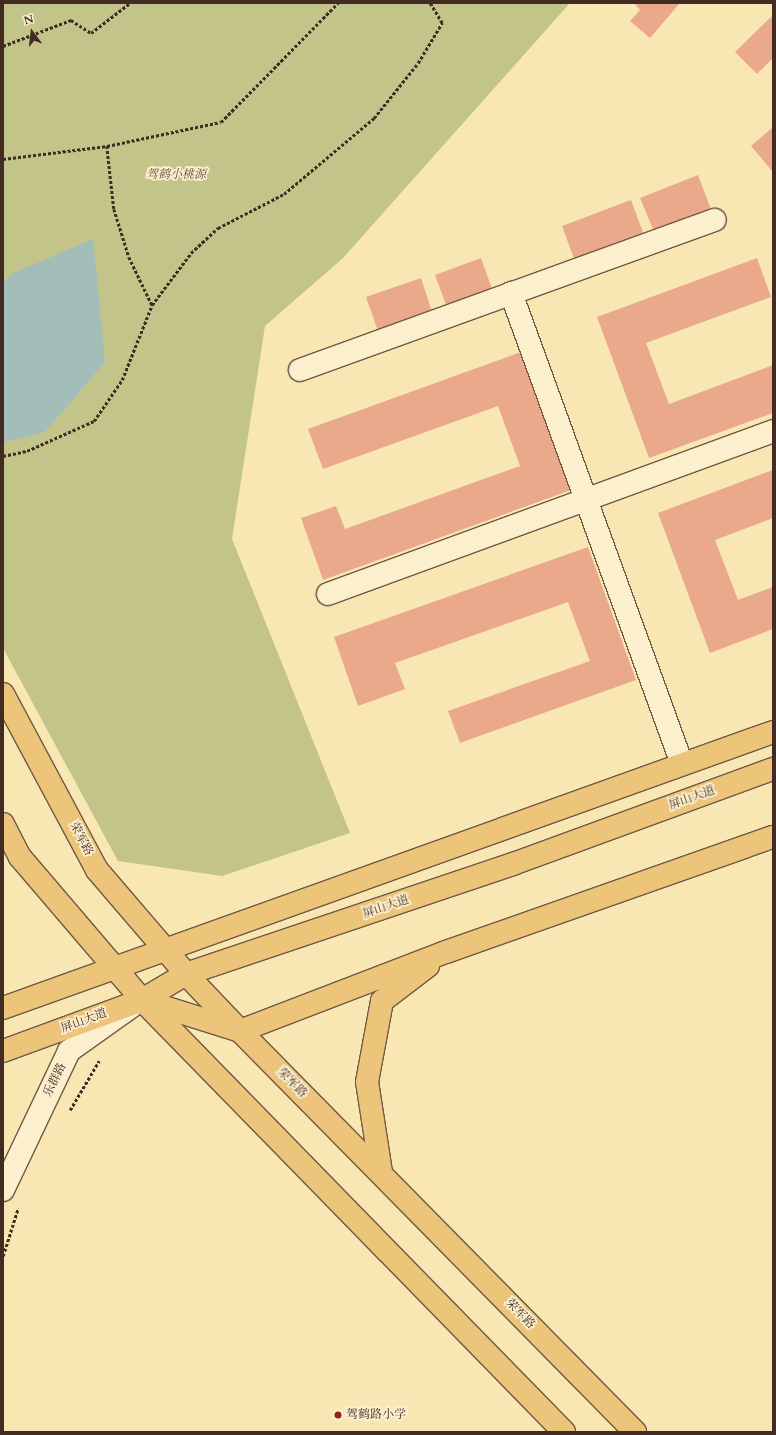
<!DOCTYPE html>
<html>
<head>
<meta charset="utf-8">
<style>
  body { margin:0 }
  #map { position:relative; width:776px; height:1435px; overflow:hidden; background:#f9e7b3; font-family:Cardo,"Noto Serif SC",serif }
  div>[style] { position:absolute }
  .green>* { inset:0; background:#c3c489 }
  .water>* { inset:0; background:#a3bdb8 }
  .building>* { inset:0; background:#eaa98b }
  .path>* { height:2.5px; margin-top:-1.25px; transform-origin:0; background:repeating-linear-gradient(90deg,#422b22 0 3px,transparent 0 5px) }
  .roads { filter:drop-shadow(1px 0 #705a46) drop-shadow(-1px 0 #705a46) drop-shadow(0 1px #705a46) drop-shadow(0 -1px #705a46) }
  .minor>* { height:22px; margin:-11px; padding:0 11px; transform-origin:11px; border-radius:11px; background:#fbefce }
  .major>* { height:22px; margin:-11px; padding:0 11px; transform-origin:11px; border-radius:11px; background:#ecc47a }
  .dots>* { width:11px; height:11px; translate:-50% -50%; box-sizing:border-box; border:2px solid #fbefce; border-radius:50% }
  span { translate:-50% -50%; white-space:nowrap; text-align:center; line-height:1.15; -webkit-text-stroke:3.5px #fbefce; paint-order:stroke }
  .park-label { font-size:12px; color:#62513c; font-style:italic }
  .street-label { font-size:12px; color:#422b22 }
  .poi-label { font-size:12px; color:#422b22 }
  .left { translate:0 -50%; text-align:left }
  .frame { position:absolute; inset:0; border:4px solid #422b22; pointer-events:none }
  .north { position:absolute; left:12px; top:12px; width:40px; height:40px; -webkit-text-stroke:3px #fbefce; paint-order:stroke; rotate:345deg; font-size:11px; font-weight:700; line-height:16px; text-align:center; color:#422b22 }
  .north::after { content:''; display:block; margin:auto; width:14px; height:18px; background:#422b22; clip-path:polygon(50% 0,100% 100%,50% 72%,0 100%) }
</style>
</head>
<body>
<div id="map">
  <div class="green">
    <div style="clip-path:polygon(3px 3px,570px 3px,343px 258px,265px 326px,232px 539px,350px 833px,222px 876px,118px 861px,3px 648px)"></div>
  </div>
  <div class="water">
    <div style="clip-path:polygon(93px 239px,105px 362px,45px 432px,3px 442px,3px 283px,11px 274px)"></div>
  </div>
  <div class="building">
    <div style="clip-path:polygon(634px 3px,680px 3px,650px 38px,630px 21px,640px 10px)"></div>
    <div style="clip-path:polygon(773px 15px,773px 58px,757px 74px,735px 52px)"></div>
    <div style="clip-path:polygon(773px 127px,773px 172px,751px 146px)"></div>
    <div style="clip-path:polygon(698px 175px,712px 212px,655px 234px,640px 198px)"></div>
    <div style="clip-path:polygon(631px 200px,645px 238px,576px 264px,562px 226px)"></div>
    <div style="clip-path:polygon(481px 258px,495px 297px,449px 313px,435px 275px)"></div>
    <div style="clip-path:polygon(757px 258px,771px 297px,646px 343px,669px 404px,773px 365px,773px 413px,649px 458px,597px 317px)"></div>
    <div style="clip-path:polygon(421px 278px,434px 318px,380px 337px,366px 297px)"></div>
    <div style="clip-path:polygon(521px 352px,571px 490px,323px 580px,301px 518px,336px 506px,345px 529px,520px 466px,498px 406px,323px 469px,308px 429px)"></div>
    <div style="clip-path:polygon(773px 470px,773px 518px,715px 540px,738px 600px,773px 587px,773px 629px,710px 653px,658px 513px)"></div>
    <div style="clip-path:polygon(588px 547px,636px 680px,460px 743px,448px 711px,590px 661px,568px 602px,395px 663px,405px 689px,358px 706px,334px 637px)"></div>
  </div>
  <div class="path">
    <div style="left:3px;top:46px;width:73px;rotate:-20.9deg"></div>
    <div style="left:71px;top:20px;width:24px;rotate:33deg"></div>
    <div style="left:91px;top:33px;width:49px;rotate:-37.6deg"></div>
    <div style="left:107px;top:146px;width:63px;rotate:83.7deg"></div>
    <div style="left:114px;top:209px;width:50px;rotate:72.6deg"></div>
    <div style="left:129px;top:257px;width:53px;rotate:64.4deg"></div>
    <div style="left:3px;top:159px;width:105px;rotate:-7.1deg"></div>
    <div style="left:107px;top:146px;width:116px;rotate:-11.9deg"></div>
    <div style="left:221px;top:122px;width:167px;rotate:-45.5deg"></div>
    <div style="left:3px;top:456px;width:25px;rotate:-12deg"></div>
    <div style="left:27px;top:451px;width:73px;rotate:-24.1deg"></div>
    <div style="left:94px;top:421px;width:50px;rotate:-55.7deg"></div>
    <div style="left:122px;top:380px;width:81px;rotate:-68.2deg"></div>
    <div style="left:152px;top:305px;width:65px;rotate:-53.1deg"></div>
    <div style="left:191px;top:253px;width:37px;rotate:-43deg"></div>
    <div style="left:218px;top:228px;width:74px;rotate:-27.3deg"></div>
    <div style="left:284px;top:194px;width:118px;rotate:-40.2deg"></div>
    <div style="left:374px;top:118px;width:70px;rotate:-51.3deg"></div>
    <div style="left:418px;top:63px;width:47px;rotate:-59deg"></div>
    <div style="left:442px;top:23px;width:23px;rotate:-121deg"></div>
    <div style="left:70px;top:1110px;width:57px;rotate:-59.4deg"></div>
    <div style="left:3px;top:1256px;width:50px;rotate:-72.6deg"></div>
  </div>
  <div class="roads">
    <div class="minor">
      <div style="left:511px;top:293px;width:501px;rotate:70.05deg"></div>
      <div style="left:300px;top:370px;width:441px;rotate:-19.9deg"></div>
      <div style="left:328px;top:594px;width:474px;rotate:-20.1deg"></div>
      <div style="left:3px;top:1190px;width:154px;rotate:-64.6deg"></div>
      <div style="left:69px;top:1051px;width:76px;rotate:-35.4deg"></div>
    </div>
    <div class="major">
      <div style="left:3px;top:694px;width:200px;rotate:61.9deg"></div>
      <div style="left:97px;top:870px;width:137px;rotate:49.4deg"></div>
      <div style="left:186px;top:974px;width:79px;rotate:46.5deg"></div>
      <div style="left:240px;top:1031px;width:563px;rotate:45.43deg"></div>
      <div style="left:3px;top:824px;width:37px;rotate:63deg"></div>
      <div style="left:20px;top:857px;width:188px;rotate:49.5deg"></div>
      <div style="left:142px;top:1000px;width:604px;rotate:45.67deg"></div>
      <div style="left:145px;top:1001px;width:100px;rotate:17.5deg"></div>
      <div style="left:240px;top:1031px;width:221px;rotate:-21deg"></div>
      <div style="left:446px;top:952px;width:347px;rotate:-19.4deg"></div>
      <div style="left:3px;top:1008px;width:818px;rotate:-19.72deg"></div>
      <div style="left:3px;top:1051px;width:148px;rotate:-20.1deg"></div>
      <div style="left:142px;top:1000px;width:51px;rotate:-30.6deg"></div>
      <div style="left:186px;top:974px;width:345px;rotate:-18.6deg"></div>
      <div style="left:513px;top:864px;width:277px;rotate:-20.1deg"></div>
      <div style="left:381px;top:1172px;width:91px;rotate:-98.8deg"></div>
      <div style="left:367px;top:1082px;width:82px;rotate:-79.5deg"></div>
      <div style="left:382px;top:1001px;width:58px;rotate:-37.3deg"></div>
    </div>
  </div>
  <div class="dots">
    <div style="left:338px;top:1415px;background:#8f2418"></div>
  </div>
  <div class="park-label">
    <span style="left:176px;top:175px">驾鹤小桃源</span>
  </div>
  <div class="street-label">
    <span style="left:692px;top:798px;rotate:-20deg">屏山大道</span>
    <span style="left:81px;top:839px;rotate:62deg">荣军路</span>
    <span style="left:386px;top:907px;rotate:-19deg">屏山大道</span>
    <span style="left:84px;top:1021px;rotate:-20deg">屏山大道</span>
    <span style="left:55px;top:1080px;rotate:-64deg">乐群路</span>
    <span style="left:292px;top:1083px;rotate:45deg">荣军路</span>
    <span style="left:520px;top:1314px;rotate:46deg">荣军路</span>
  </div>
  <div class="poi-label">
    <span class="left" style="left:346px;top:1415px">驾鹤路小学</span>
  </div>
  <div class="frame"></div>
  <div class="north">N</div>
</div>
</body>
</html>
